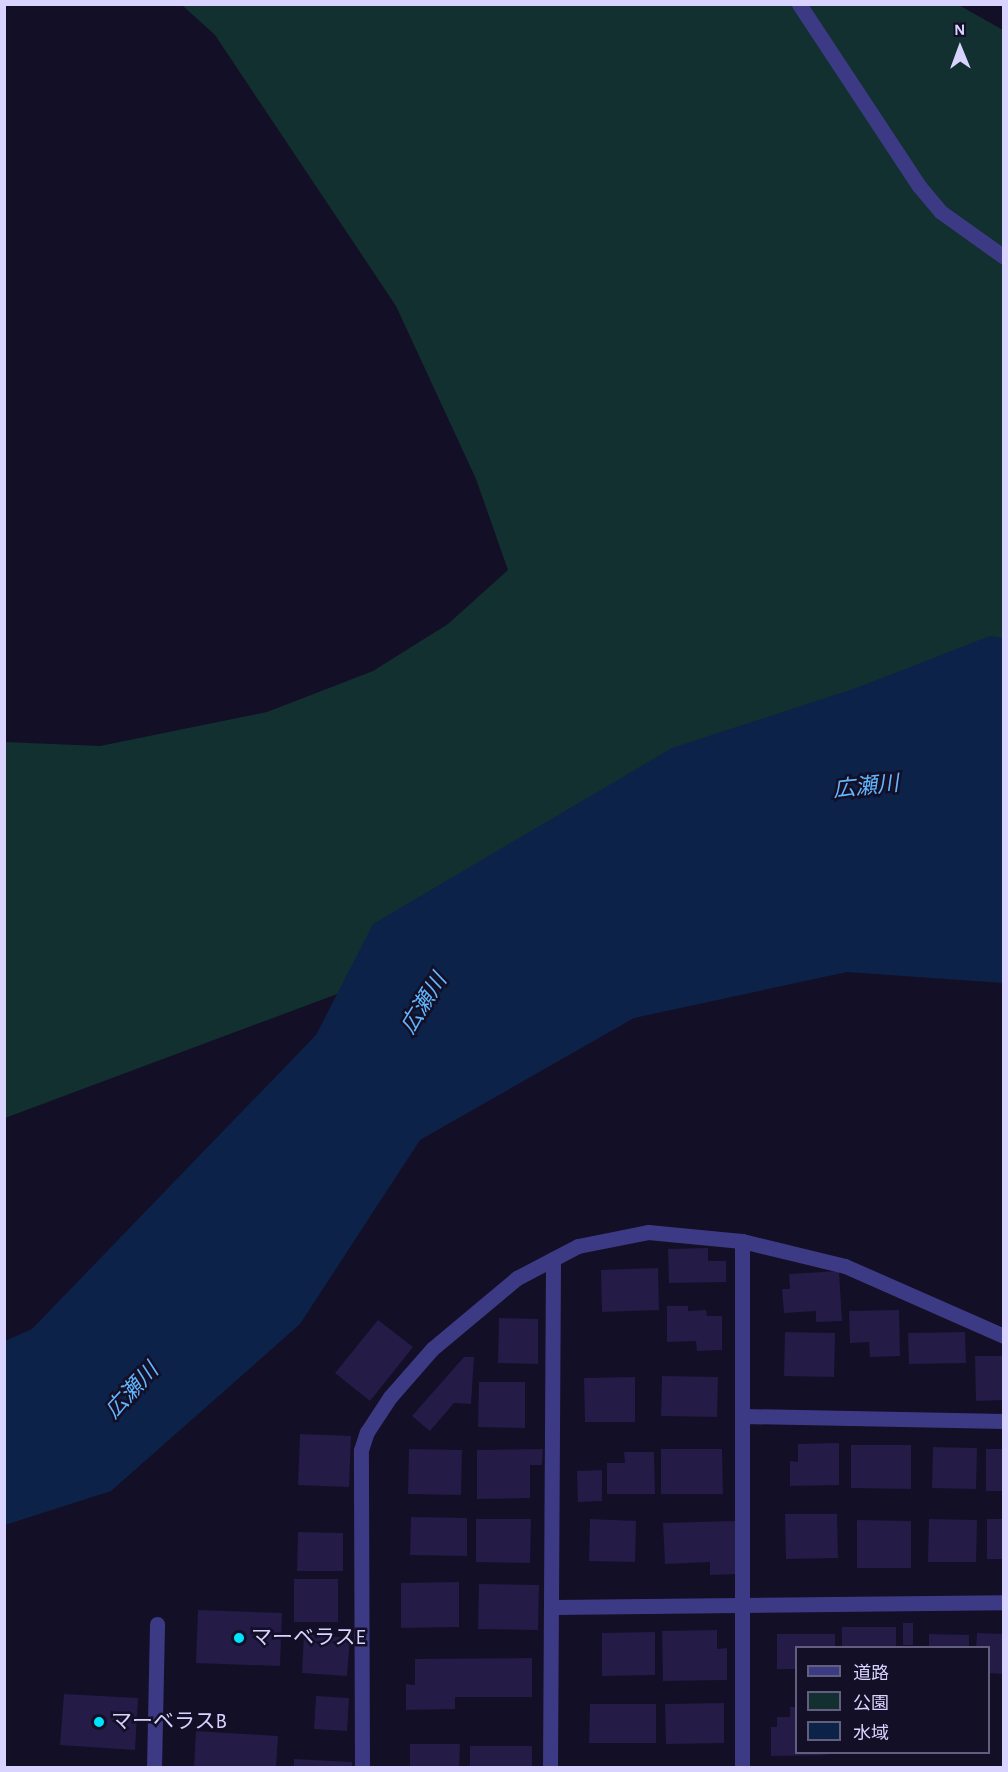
<!DOCTYPE html>
<html>
<head>
<meta charset="utf-8">
<style>
  body { margin:0 }
  #map { position:relative; width:1008px; height:1772px; overflow:hidden; background:#130f26; font-family:"Alegreya Sans","Noto Sans JP",sans-serif }
  div>[style] { position:absolute }
  .green>* { inset:0; background:#12302f }
  .water>* { inset:0; background:#0c2248 }
  .building>* { inset:0; background:#241b47 }
  .street>* { height:15px; margin:-7.5px; padding:0 7.5px; transform-origin:7.5px; border-radius:7.5px; background:#3d3a85 }
  .dots>* { width:16px; height:16px; translate:-50% -50%; box-sizing:border-box; border:3px solid #130f26; border-radius:50% }
  span { translate:-50% -50%; white-space:nowrap; text-align:center; line-height:1.15; -webkit-text-stroke:5px #130f26; paint-order:stroke }
  .poi-label { font-size:21px; color:#d9d4ff }
  .left { translate:0 -50%; text-align:left }
  .water-label { font-size:22px; color:#62b6ff; font-style:italic }
  .frame { position:absolute; inset:0; border:6px solid #d9d4ff; pointer-events:none }
  .legend { position:absolute; left:795px; top:1646px; width:195px; height:108px; box-sizing:border-box; background:#130f26; border:2px solid #625e7d; margin:0; padding:8px 10px; list-style:none; font-size:18px; color:#d9d4ff }
  .legend li { display:flex; align-items:center; gap:12px; height:30px }
  .legend b { width:30px; border:2px solid #625e7d }
  .north { position:absolute; left:930px; top:18px; width:60px; height:60px; -webkit-text-stroke:4px #130f26; paint-order:stroke; rotate:359deg; font-size:16px; font-weight:700; line-height:24px; text-align:center; color:#d9d4ff }
  .north::after { content:''; display:block; margin:auto; width:21px; height:27px; background:#d9d4ff; clip-path:polygon(50% 0,100% 100%,50% 72%,0 100%) }
</style>
</head>
<body>
<div id="map">
  <div class="green">
    <div style="clip-path:polygon(957px 4px,1003px 30px,1003px 954px,364px 984px,5px 1118px,5px 742px,100px 746px,267px 712px,373px 671px,448px 624px,508px 570px,476px 479px,396px 306px,215px 35px,182px 5px)"></div>
  </div>
  <div class="water">
    <div style="clip-path:polygon(990px 636px,1004px 638px,1003px 983px,847px 972px,634px 1018px,420px 1140px,300px 1324px,111px 1491px,5px 1525px,5px 1341px,32px 1329px,316px 1035px,373px 924px,672px 748px,856px 688px)"></div>
  </div>
  <div class="building">
    <div style="clip-path:polygon(708px 1248px,708px 1261px,726px 1261px,726px 1282px,669px 1283px,668px 1249px)"></div>
    <div style="clip-path:polygon(658px 1268px,659px 1310px,602px 1312px,601px 1270px)"></div>
    <div style="clip-path:polygon(839px 1271px,842px 1321px,816px 1322px,816px 1311px,784px 1313px,782px 1289px,790px 1289px,789px 1274px)"></div>
    <div style="clip-path:polygon(667px 1306px,688px 1306px,688px 1311px,706px 1310px,707px 1316px,722px 1316px,722px 1350px,697px 1351px,696px 1341px,667px 1342px)"></div>
    <div style="clip-path:polygon(899px 1310px,900px 1356px,870px 1357px,869px 1342px,850px 1343px,849px 1311px)"></div>
    <div style="clip-path:polygon(499px 1318px,538px 1319px,538px 1364px,498px 1363px)"></div>
    <div style="clip-path:polygon(378px 1320px,413px 1347px,370px 1401px,335px 1373px)"></div>
    <div style="clip-path:polygon(785px 1332px,835px 1333px,834px 1377px,784px 1376px)"></div>
    <div style="clip-path:polygon(965px 1332px,966px 1363px,909px 1364px,908px 1333px)"></div>
    <div style="clip-path:polygon(975px 1356px,1004px 1356px,1004px 1400px,976px 1401px)"></div>
    <div style="clip-path:polygon(464px 1357px,474px 1357px,471px 1404px,454px 1403px,430px 1431px,412px 1416px)"></div>
    <div style="clip-path:polygon(662px 1376px,718px 1377px,717px 1417px,661px 1416px)"></div>
    <div style="clip-path:polygon(635px 1377px,635px 1422px,585px 1422px,584px 1378px)"></div>
    <div style="clip-path:polygon(479px 1382px,525px 1382px,525px 1428px,478px 1427px)"></div>
    <div style="clip-path:polygon(300px 1434px,351px 1436px,349px 1487px,298px 1485px)"></div>
    <div style="clip-path:polygon(839px 1443px,839px 1485px,790px 1486px,790px 1461px,798px 1462px,798px 1444px)"></div>
    <div style="clip-path:polygon(851px 1445px,911px 1445px,911px 1489px,851px 1488px)"></div>
    <div style="clip-path:polygon(933px 1447px,977px 1448px,976px 1489px,932px 1488px)"></div>
    <div style="clip-path:polygon(409px 1449px,462px 1450px,461px 1495px,408px 1494px)"></div>
    <div style="clip-path:polygon(543px 1449px,542px 1465px,530px 1465px,530px 1498px,477px 1499px,477px 1450px)"></div>
    <div style="clip-path:polygon(661px 1449px,722px 1449px,723px 1494px,661px 1494px)"></div>
    <div style="clip-path:polygon(986px 1449px,1004px 1449px,1004px 1491px,986px 1491px)"></div>
    <div style="clip-path:polygon(624px 1452px,654px 1452px,655px 1494px,607px 1494px,607px 1463px,625px 1463px)"></div>
    <div style="clip-path:polygon(602px 1470px,602px 1501px,578px 1502px,577px 1471px)"></div>
    <div style="clip-path:polygon(785px 1514px,837px 1514px,838px 1558px,786px 1559px)"></div>
    <div style="clip-path:polygon(411px 1517px,467px 1518px,467px 1556px,410px 1555px)"></div>
    <div style="clip-path:polygon(476px 1519px,531px 1519px,530px 1563px,476px 1562px)"></div>
    <div style="clip-path:polygon(590px 1519px,636px 1521px,635px 1562px,589px 1561px)"></div>
    <div style="clip-path:polygon(929px 1519px,977px 1520px,976px 1562px,928px 1562px)"></div>
    <div style="clip-path:polygon(987px 1519px,1004px 1519px,1004px 1559px,987px 1559px)"></div>
    <div style="clip-path:polygon(857px 1520px,911px 1521px,911px 1568px,857px 1568px)"></div>
    <div style="clip-path:polygon(735px 1521px,737px 1574px,710px 1575px,710px 1562px,665px 1564px,663px 1523px)"></div>
    <div style="clip-path:polygon(298px 1532px,343px 1533px,343px 1571px,297px 1571px)"></div>
    <div style="clip-path:polygon(294px 1579px,338px 1579px,338px 1622px,294px 1622px)"></div>
    <div style="clip-path:polygon(459px 1582px,459px 1627px,401px 1628px,401px 1583px)"></div>
    <div style="clip-path:polygon(479px 1584px,539px 1585px,538px 1630px,478px 1629px)"></div>
    <div style="clip-path:polygon(198px 1610px,282px 1613px,280px 1666px,196px 1663px)"></div>
    <div style="clip-path:polygon(903px 1623px,913px 1623px,913px 1645px,903px 1645px)"></div>
    <div style="clip-path:polygon(842px 1627px,896px 1627px,896px 1648px,842px 1648px)"></div>
    <div style="clip-path:polygon(717px 1630px,717px 1649px,727px 1648px,727px 1680px,663px 1681px,662px 1631px)"></div>
    <div style="clip-path:polygon(655px 1632px,655px 1675px,602px 1676px,602px 1633px)"></div>
    <div style="clip-path:polygon(977px 1633px,1004px 1634px,1004px 1674px,988px 1673px,988px 1648px,976px 1648px)"></div>
    <div style="clip-path:polygon(304px 1634px,350px 1638px,347px 1676px,302px 1673px)"></div>
    <div style="clip-path:polygon(777px 1634px,835px 1634px,835px 1648px,796px 1648px,796px 1669px,777px 1669px)"></div>
    <div style="clip-path:polygon(929px 1634px,969px 1635px,969px 1648px,929px 1648px)"></div>
    <div style="clip-path:polygon(532px 1658px,532px 1697px,455px 1697px,455px 1709px,406px 1710px,406px 1684px,415px 1685px,415px 1659px)"></div>
    <div style="clip-path:polygon(64px 1694px,138px 1698px,135px 1750px,60px 1745px)"></div>
    <div style="clip-path:polygon(316px 1696px,349px 1698px,347px 1731px,314px 1729px)"></div>
    <div style="clip-path:polygon(724px 1703px,724px 1743px,666px 1744px,665px 1704px)"></div>
    <div style="clip-path:polygon(590px 1704px,656px 1704px,656px 1743px,589px 1743px)"></div>
    <div style="clip-path:polygon(790px 1707px,796px 1707px,796px 1752px,832px 1755px,771px 1756px,771px 1727px,777px 1727px,777px 1717px,790px 1717px)"></div>
    <div style="clip-path:polygon(196px 1731px,278px 1736px,276px 1768px,194px 1768px)"></div>
    <div style="clip-path:polygon(410px 1744px,460px 1744px,459px 1768px,410px 1768px)"></div>
    <div style="clip-path:polygon(470px 1746px,532px 1746px,532px 1768px,470px 1768px)"></div>
    <div style="clip-path:polygon(294px 1759px,352px 1762px,352px 1768px,294px 1768px)"></div>
  </div>
  <div class="street">
    <div style="left:799px;top:4px;width:218px;rotate:56.6deg"></div>
    <div style="left:919px;top:186px;width:34px;rotate:50deg"></div>
    <div style="left:941px;top:212px;width:77px;rotate:35.5deg"></div>
    <div style="left:743px;top:1416px;width:261px;rotate:1.1deg"></div>
    <div style="left:553px;top:1607px;width:451px;rotate:-0.6deg"></div>
    <div style="left:154px;top:1768px;width:144px;rotate:-88.8deg"></div>
    <div style="left:362px;top:1768px;width:318px;rotate:-90.2deg"></div>
    <div style="left:361px;top:1450px;width:19px;rotate:-72deg"></div>
    <div style="left:367px;top:1432px;width:42px;rotate:-56.7deg"></div>
    <div style="left:390px;top:1397px;width:64px;rotate:-48.8deg"></div>
    <div style="left:432px;top:1349px;width:111px;rotate:-39.9deg"></div>
    <div style="left:517px;top:1278px;width:69px;rotate:-27.7deg"></div>
    <div style="left:578px;top:1246px;width:71px;rotate:-11.3deg"></div>
    <div style="left:648px;top:1232px;width:94px;rotate:5.5deg"></div>
    <div style="left:742px;top:1241px;width:106px;rotate:13.6deg"></div>
    <div style="left:845px;top:1266px;width:174px;rotate:23.8deg"></div>
    <div style="left:550px;top:1768px;width:509px;rotate:-89.66deg"></div>
    <div style="left:742px;top:1768px;width:527px;rotate:-90deg"></div>
  </div>
  <div class="dots">
    <div style="left:239px;top:1638px;background:#00e5ff"></div>
    <div style="left:99px;top:1722px;background:#00e5ff"></div>
  </div>
  <div class="poi-label">
    <span class="left" style="left:251px;top:1638px">マーベラスE</span>
    <span class="left" style="left:111px;top:1722px">マーベラスB</span>
  </div>
  <div class="water-label">
    <span style="left:866px;top:787px;rotate:-6deg">広瀬川</span>
    <span style="left:424px;top:1004px;rotate:-58deg">広瀬川</span>
    <span style="left:132px;top:1391px;rotate:-47deg">広瀬川</span>
  </div>
  <div class="frame"></div>
  <ul class="legend">
  <li><b style="height:8px;background:#3d3a85"></b>道路</li>
  <li><b style="height:16px;background:#12302f"></b>公園</li>
  <li><b style="height:16px;background:#0c2248"></b>水域</li>
  </ul>
  <div class="north">N</div>
</div>
</body>
</html>
